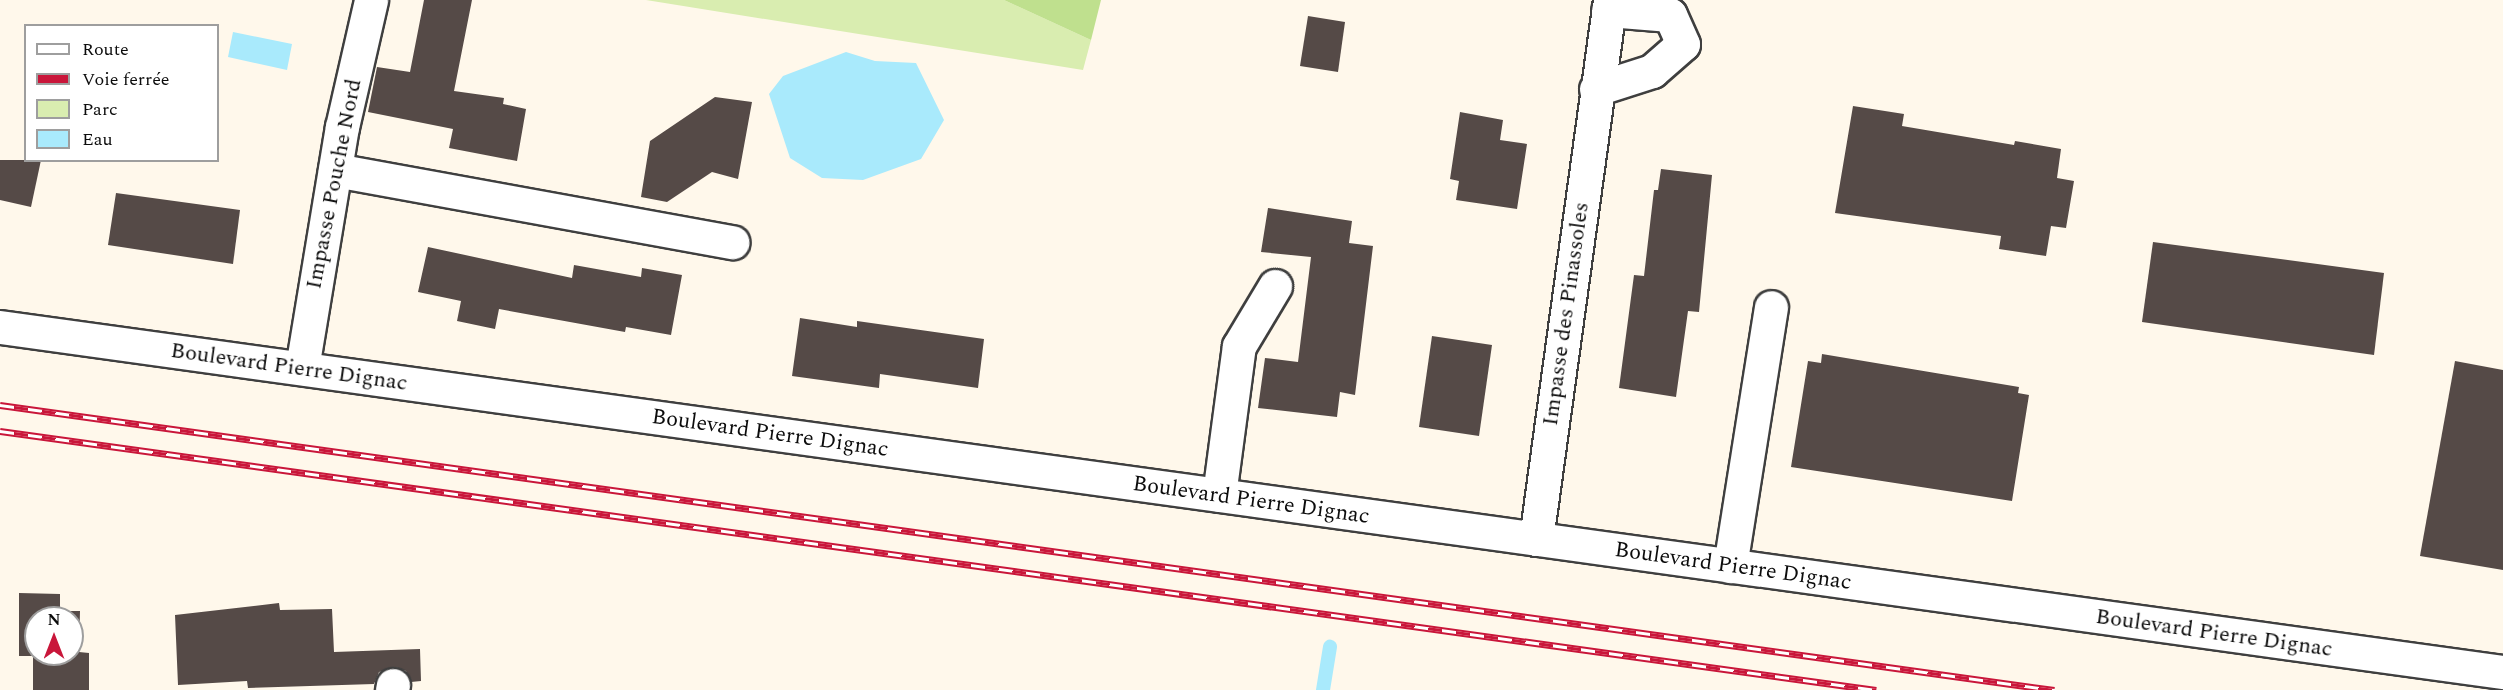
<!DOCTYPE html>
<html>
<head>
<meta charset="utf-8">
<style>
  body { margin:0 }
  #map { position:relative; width:2503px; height:690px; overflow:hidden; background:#fff8eb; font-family:Spectral,serif }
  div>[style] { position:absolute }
  .green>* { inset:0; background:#d9edb0 }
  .forest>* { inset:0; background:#bfe08e }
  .water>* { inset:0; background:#a9eafc }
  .stream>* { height:14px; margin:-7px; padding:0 7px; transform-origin:7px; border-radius:7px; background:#a9eafc }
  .building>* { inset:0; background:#554a47 }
  .roads { filter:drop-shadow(2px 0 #3f3f3f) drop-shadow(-2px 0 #3f3f3f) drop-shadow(0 2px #3f3f3f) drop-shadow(0 -2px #3f3f3f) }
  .minor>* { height:33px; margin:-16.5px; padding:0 16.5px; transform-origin:16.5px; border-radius:16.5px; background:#fff }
  .rail>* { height:7px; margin-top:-3.5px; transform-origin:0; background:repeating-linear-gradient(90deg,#fff 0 14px,#c9163a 0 28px); box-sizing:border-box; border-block:2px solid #c9163a }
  span { translate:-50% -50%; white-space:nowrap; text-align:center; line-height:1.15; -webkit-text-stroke:6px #fff; paint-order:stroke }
  .street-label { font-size:22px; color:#0c0c0c }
  .legend { position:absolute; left:24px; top:24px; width:195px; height:138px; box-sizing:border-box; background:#fff; border:2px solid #9e9e9e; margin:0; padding:8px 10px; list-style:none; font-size:18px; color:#0c0c0c }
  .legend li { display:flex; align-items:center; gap:12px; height:30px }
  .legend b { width:30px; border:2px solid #9e9e9e }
  .north { position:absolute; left:24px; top:606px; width:60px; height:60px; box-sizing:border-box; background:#fff; border:2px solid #9e9e9e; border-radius:50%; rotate:0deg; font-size:16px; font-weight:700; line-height:24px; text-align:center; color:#0c0c0c }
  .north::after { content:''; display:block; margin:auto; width:21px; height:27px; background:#c9163a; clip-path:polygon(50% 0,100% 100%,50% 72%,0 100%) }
</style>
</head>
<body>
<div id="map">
  <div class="green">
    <div style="clip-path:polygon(646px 0,1004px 0,1091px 40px,1083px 70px)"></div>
  </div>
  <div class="forest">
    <div style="clip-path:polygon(1004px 0,1101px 0,1091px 40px)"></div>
  </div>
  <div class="water">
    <div style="clip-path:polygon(233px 32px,292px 44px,287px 70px,228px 57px)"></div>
    <div style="clip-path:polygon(846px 52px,875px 61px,916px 63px,944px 120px,921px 159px,863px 180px,822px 178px,790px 158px,769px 94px,783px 76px)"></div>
  </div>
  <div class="stream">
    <div style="left:1323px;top:690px;width:44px;rotate:-80.8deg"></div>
  </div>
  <div class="building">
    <div style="clip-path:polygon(424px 0,472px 0,454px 91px,504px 98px,503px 104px,526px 109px,517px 161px,449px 148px,453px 129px,368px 112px,377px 67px,410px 72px)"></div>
    <div style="clip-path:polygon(1308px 16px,1345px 22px,1338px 72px,1300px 66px)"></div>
    <div style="clip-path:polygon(715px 97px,752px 102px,738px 179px,712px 172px,667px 202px,641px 197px,650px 141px)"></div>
    <div style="clip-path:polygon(1853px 106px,1904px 114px,1902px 126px,2014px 145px,2015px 141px,2061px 149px,2057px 178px,2074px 181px,2066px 228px,2051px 226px,2046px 256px,1999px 249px,2001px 236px,1835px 213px)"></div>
    <div style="clip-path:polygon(1460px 112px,1503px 120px,1500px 140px,1527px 144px,1517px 209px,1456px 200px,1459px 181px,1450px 179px)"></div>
    <div style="clip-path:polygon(0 160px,41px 160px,31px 207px,0 200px)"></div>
    <div style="clip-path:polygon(1661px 169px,1712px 175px,1699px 312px,1688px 311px,1676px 397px,1619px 388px,1634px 275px,1644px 276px,1654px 190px,1658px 190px)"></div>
    <div style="clip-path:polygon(116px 193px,240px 210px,233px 264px,108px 245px)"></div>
    <div style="clip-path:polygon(1268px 208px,1352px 221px,1349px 243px,1373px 246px,1355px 395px,1340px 392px,1337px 417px,1258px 408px,1265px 358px,1298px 362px,1311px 257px,1261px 252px)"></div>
    <div style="clip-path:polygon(2153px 242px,2384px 273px,2374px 355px,2142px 322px)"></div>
    <div style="clip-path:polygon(428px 247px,572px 278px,574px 265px,641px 277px,642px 268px,682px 275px,671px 335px,626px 327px,625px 332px,499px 309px,495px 329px,457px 321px,461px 301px,418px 292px)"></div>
    <div style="clip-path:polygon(800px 318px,857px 327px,857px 321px,984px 339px,978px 388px,880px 374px,879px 388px,792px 376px)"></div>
    <div style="clip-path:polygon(1432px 336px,1492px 345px,1479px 436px,1419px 427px)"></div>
    <div style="clip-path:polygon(1822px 354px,2019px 387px,2018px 393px,2029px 395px,2012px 501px,1791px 467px,1808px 361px,1821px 363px)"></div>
    <div style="clip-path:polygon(2455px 361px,2503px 370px,2503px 570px,2420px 556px)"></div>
    <div style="clip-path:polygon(evenodd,19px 593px,60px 594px,60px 611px,80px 611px,79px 652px,89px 653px,89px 690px,33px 690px,33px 656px,19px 656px,19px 593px,36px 618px,72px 618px,72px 654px,36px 654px,36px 618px)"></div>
    <div style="clip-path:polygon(279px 603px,280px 610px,332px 609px,334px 652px,420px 649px,421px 681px,411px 682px,406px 671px,396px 667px,379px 672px,374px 684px,248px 688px,247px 681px,178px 685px,175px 615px)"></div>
  </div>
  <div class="roads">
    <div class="minor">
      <div style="left:1596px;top:89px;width:59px;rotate:-17.8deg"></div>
      <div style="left:1652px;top:71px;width:41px;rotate:-41.1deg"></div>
      <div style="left:1683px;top:44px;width:32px;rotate:-114deg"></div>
      <div style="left:1670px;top:15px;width:62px;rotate:-175.4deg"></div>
      <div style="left:335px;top:170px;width:404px;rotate:10.3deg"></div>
      <div style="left:0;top:327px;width:2527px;rotate:7.85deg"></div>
      <div style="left:302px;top:368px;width:244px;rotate:-80.6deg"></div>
      <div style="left:342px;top:127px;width:130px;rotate:-77.1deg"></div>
      <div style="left:1219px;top:495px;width:150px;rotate:-82.4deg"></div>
      <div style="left:1239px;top:346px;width:70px;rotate:-59deg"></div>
      <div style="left:1536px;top:539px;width:544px;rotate:-82.18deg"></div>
      <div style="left:1730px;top:566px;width:262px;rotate:-81deg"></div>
      <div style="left:392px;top:690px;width:5px;rotate:-79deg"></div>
    </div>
  </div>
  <div class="rail">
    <div style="left:0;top:405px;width:2074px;rotate:7.9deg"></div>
    <div style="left:0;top:431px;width:1894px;rotate:7.86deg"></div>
  </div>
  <div class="street-label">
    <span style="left:334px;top:184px;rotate:-79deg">Impasse Pouche Nord</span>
    <span style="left:1566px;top:314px;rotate:-82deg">Impasse des Pinassoles</span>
    <span style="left:289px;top:367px;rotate:8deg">Boulevard Pierre Dignac</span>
    <span style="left:770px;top:433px;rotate:8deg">Boulevard Pierre Dignac</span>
    <span style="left:1251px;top:500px;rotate:8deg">Boulevard Pierre Dignac</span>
    <span style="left:1733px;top:566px;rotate:8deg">Boulevard Pierre Dignac</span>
    <span style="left:2214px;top:633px;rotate:8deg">Boulevard Pierre Dignac</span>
  </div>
  <ul class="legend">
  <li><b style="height:8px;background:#fff"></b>Route</li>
  <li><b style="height:8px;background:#c9163a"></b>Voie ferrée</li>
  <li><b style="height:16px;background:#d9edb0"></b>Parc</li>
  <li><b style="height:16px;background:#a9eafc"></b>Eau</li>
  </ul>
  <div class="north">N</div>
</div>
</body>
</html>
